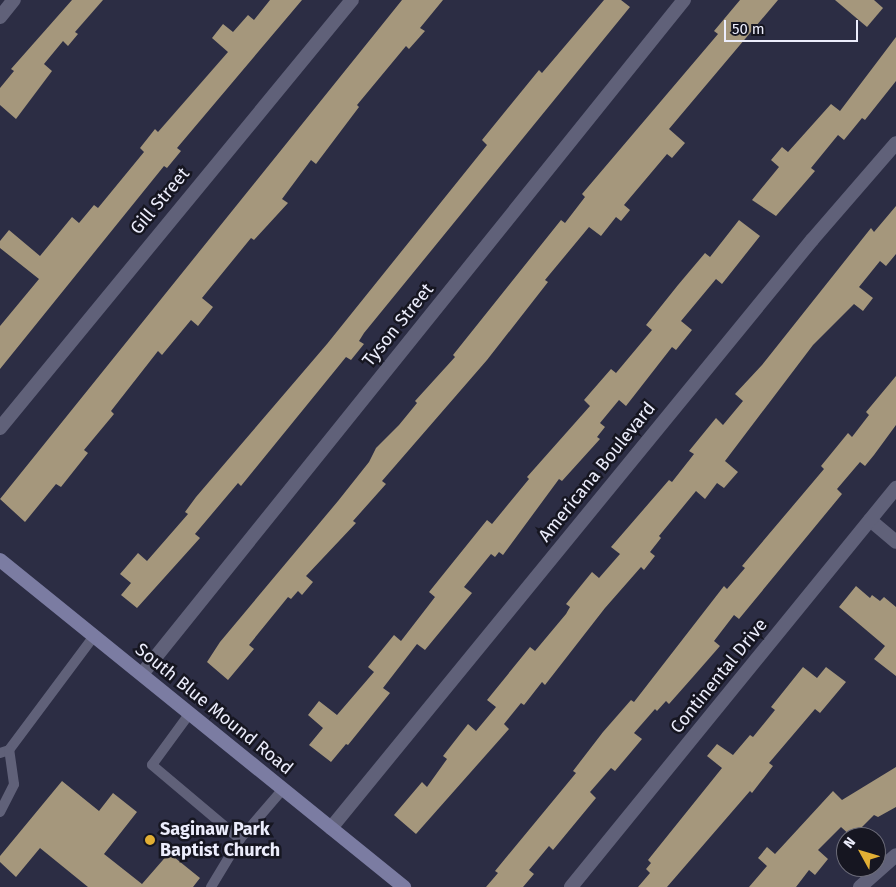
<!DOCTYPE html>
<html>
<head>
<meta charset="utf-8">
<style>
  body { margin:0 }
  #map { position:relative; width:896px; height:887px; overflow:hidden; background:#2c2d44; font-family:"Fira Sans",sans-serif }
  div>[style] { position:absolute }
  .building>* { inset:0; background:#a5977c }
  .service>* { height:10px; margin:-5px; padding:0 5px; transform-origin:5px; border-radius:5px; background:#606179 }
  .minor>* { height:14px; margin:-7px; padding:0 7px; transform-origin:7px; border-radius:7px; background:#606179 }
  .secondary>* { height:14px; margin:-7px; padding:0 7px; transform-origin:7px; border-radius:7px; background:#7b7ca2 }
  .dots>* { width:14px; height:14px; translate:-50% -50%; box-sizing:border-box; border:2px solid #161621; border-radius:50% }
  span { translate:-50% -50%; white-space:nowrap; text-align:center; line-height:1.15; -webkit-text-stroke:5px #161621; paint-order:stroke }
  .street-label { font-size:18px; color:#ecedfc }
  .poi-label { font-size:18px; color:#ecedfc; font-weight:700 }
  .left { translate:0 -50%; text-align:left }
  .north { position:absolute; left:836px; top:827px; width:50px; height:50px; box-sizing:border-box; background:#161621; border:1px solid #6c6c79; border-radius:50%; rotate:309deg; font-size:14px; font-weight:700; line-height:20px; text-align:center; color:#ecedfc }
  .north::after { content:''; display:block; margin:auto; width:18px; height:22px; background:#e2af34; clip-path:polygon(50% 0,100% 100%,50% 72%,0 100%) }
  .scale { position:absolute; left:724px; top:20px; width:134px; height:22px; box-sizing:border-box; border:2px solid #ecedfc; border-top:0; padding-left:6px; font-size:15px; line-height:18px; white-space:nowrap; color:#ecedfc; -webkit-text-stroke:4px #161621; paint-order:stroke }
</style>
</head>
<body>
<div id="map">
  <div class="building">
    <div style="clip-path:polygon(72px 0,103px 0,75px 32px,78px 34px,68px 46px,63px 41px,44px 64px,52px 71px,16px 119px,0 105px,0 88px,14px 71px,11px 69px)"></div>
    <div style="clip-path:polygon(270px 0,302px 0,177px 148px,181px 151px,167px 168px,164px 166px,0 369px,0 326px,39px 279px,0 248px,0 241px,9px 230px,40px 256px,72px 217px,79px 223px,94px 205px,98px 208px,144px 152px,140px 148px,155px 129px,158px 132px,228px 52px,212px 38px,223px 24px,233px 32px,248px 15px,254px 20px)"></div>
    <div style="clip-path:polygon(402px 0,443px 0,420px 28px,425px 31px,409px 49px,406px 46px,357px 105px,359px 107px,316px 164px,311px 160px,282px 199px,288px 203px,254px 240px,251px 238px,202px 298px,213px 307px,198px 326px,191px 320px,162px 355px,158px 351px,111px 411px,114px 414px,84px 450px,88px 453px,61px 487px,56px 484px,25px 522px,0 499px)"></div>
    <div style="clip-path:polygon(604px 0,621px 0,630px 7px,364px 333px,359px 341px,364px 344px,351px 360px,346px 357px,241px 486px,238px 483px,195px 534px,200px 538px,137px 608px,121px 595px,131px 583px,120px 574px,138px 553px,147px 561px,188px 514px,185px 512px,196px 497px,327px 344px,487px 145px,482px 140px,539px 70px,542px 73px)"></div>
    <div style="clip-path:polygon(740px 0,778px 0,669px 129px,685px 143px,672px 158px,667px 154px,624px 205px,630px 210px,621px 221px,616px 217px,601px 236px,589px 227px,545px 280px,548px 282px,487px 360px,382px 481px,386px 484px,353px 521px,356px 523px,306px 576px,313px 582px,302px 595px,298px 591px,291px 599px,288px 597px,249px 645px,254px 649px,228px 680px,207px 662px,220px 642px,338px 501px,369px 462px,376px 448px,399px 425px,417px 403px,415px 401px,455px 357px,453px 355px,561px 220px,565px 223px,585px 197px,582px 194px,718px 34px,714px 31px)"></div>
    <div style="clip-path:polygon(835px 0,874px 0,883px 8px,867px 27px)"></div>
    <div style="clip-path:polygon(896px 37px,896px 81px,865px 120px,862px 118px,844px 140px,838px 135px,811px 168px,815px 171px,776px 216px,752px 200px,779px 167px,771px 160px,782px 147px,788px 152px,831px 104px,840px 111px)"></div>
    <div style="clip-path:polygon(896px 206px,896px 254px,886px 266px,880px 261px,859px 287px,873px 298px,863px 311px,854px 304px,813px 345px,725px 461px,738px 472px,724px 488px,717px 483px,705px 499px,696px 491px,659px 536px,661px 538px,650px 552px,655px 556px,644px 570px,641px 567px,605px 608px,545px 685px,542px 682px,524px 705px,521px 703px,504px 724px,509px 729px,416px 834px,394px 815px,422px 782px,427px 787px,447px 759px,443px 756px,468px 724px,476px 731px,496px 707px,487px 700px,530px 647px,535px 651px,566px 614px,570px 607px,566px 604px,592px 572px,599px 578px,620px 554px,611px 547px,669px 480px,672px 482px,694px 454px,689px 451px,716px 418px,723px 425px,743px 401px,735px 394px,762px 365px,871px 228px,874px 232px)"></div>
    <div style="clip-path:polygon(739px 220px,760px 236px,722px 284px,716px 279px,681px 321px,692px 330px,676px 350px,672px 347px,626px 406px,619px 400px,600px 423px,605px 427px,597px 437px,600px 439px,562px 481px,559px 479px,503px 555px,499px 552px,495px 557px,491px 554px,464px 587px,472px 593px,425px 650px,417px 644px,383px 688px,390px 693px,348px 745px,346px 744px,331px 762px,309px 745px,323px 728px,308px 715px,319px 701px,337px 715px,374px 672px,368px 667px,394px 635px,401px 641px,435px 597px,429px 592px,487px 520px,492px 524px,529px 479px,527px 477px,590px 406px,584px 400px,611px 369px,616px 373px,652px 330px,646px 325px,678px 285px,705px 253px,710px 257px)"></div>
    <div style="clip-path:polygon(896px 376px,896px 425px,874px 455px,865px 466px,860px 462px,837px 489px,842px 494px,739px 619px,734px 615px,714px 641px,720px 646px,692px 678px,669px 704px,666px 701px,657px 711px,655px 709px,634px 733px,642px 739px,615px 771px,611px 768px,590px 792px,596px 798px,553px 850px,549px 846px,529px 870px,534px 874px,523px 887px,486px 887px,498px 873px,495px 871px,576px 773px,573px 771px,603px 732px,631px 700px,634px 702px,724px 586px,727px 589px,745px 568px,742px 566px,824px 469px,821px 466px,848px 433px,852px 437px,869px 415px,866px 412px)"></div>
    <div style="clip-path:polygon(856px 586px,870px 598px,872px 595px,880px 601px,884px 597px,896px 607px,896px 676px,874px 659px,885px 646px,839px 607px)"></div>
    <div style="clip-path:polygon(803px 667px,817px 678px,826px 667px,846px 682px,820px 713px,815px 709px,769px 763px,773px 766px,752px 793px,750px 791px,667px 887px,638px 887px,650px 873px,646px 869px,651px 863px,648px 860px,722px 768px,707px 756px,717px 744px,733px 755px,750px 735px,753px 737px,775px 710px,771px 707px)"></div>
    <div style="clip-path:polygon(896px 767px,896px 807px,878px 817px,874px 815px,852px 837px,841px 827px,818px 850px,828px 859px,815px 875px,809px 870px,796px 887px,749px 887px,767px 866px,758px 858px,767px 847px,775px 854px,833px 791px,842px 800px)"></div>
    <div style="clip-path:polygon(62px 781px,99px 811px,113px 793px,137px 812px,104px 854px,142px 884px,169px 853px,200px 878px,193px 887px,88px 887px,40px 848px,16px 877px,0 862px,0 856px)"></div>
  </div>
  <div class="service">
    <div style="left:190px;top:713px;width:64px;rotate:126.2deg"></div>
    <div style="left:152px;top:765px;width:115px;rotate:40.1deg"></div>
    <div style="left:0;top:753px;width:9px;rotate:-18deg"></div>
    <div style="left:9px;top:750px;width:142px;rotate:-53.3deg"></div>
    <div style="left:0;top:812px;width:31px;rotate:-63deg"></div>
    <div style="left:14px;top:784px;width:34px;rotate:-98deg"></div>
    <div style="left:211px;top:887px;width:56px;rotate:-58.9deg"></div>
    <div style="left:240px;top:839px;width:66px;rotate:-49.3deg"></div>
  </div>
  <div class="minor">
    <div style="left:0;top:17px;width:22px;rotate:-51deg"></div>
    <div style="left:0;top:428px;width:554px;rotate:-50.57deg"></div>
    <div style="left:870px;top:520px;width:34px;rotate:40deg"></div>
    <div style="left:142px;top:674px;width:865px;rotate:-51.2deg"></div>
    <div style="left:331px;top:828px;width:760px;rotate:-50.72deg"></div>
    <div style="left:812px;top:240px;width:128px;rotate:-49.1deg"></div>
    <div style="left:571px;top:887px;width:515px;rotate:-50.84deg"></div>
    <div style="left:860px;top:887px;width:48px;rotate:-41.6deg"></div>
  </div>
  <div class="secondary">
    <div style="left:0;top:560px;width:520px;rotate:38.99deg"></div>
  </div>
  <div class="dots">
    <div style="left:150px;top:840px;background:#e2af34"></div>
  </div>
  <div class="street-label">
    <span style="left:160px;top:201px;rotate:-50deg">Gill Street</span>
    <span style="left:398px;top:325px;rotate:-51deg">Tyson Street</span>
    <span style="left:597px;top:472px;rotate:-51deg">Americana Boulevard</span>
    <span style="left:719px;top:676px;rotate:-51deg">Continental Drive</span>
    <span style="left:214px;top:709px;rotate:39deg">South Blue Mound Road</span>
  </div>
  <div class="poi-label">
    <span class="left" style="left:160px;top:840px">Saginaw Park<br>Baptist Church</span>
  </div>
  <div class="north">N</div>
  <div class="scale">50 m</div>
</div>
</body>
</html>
